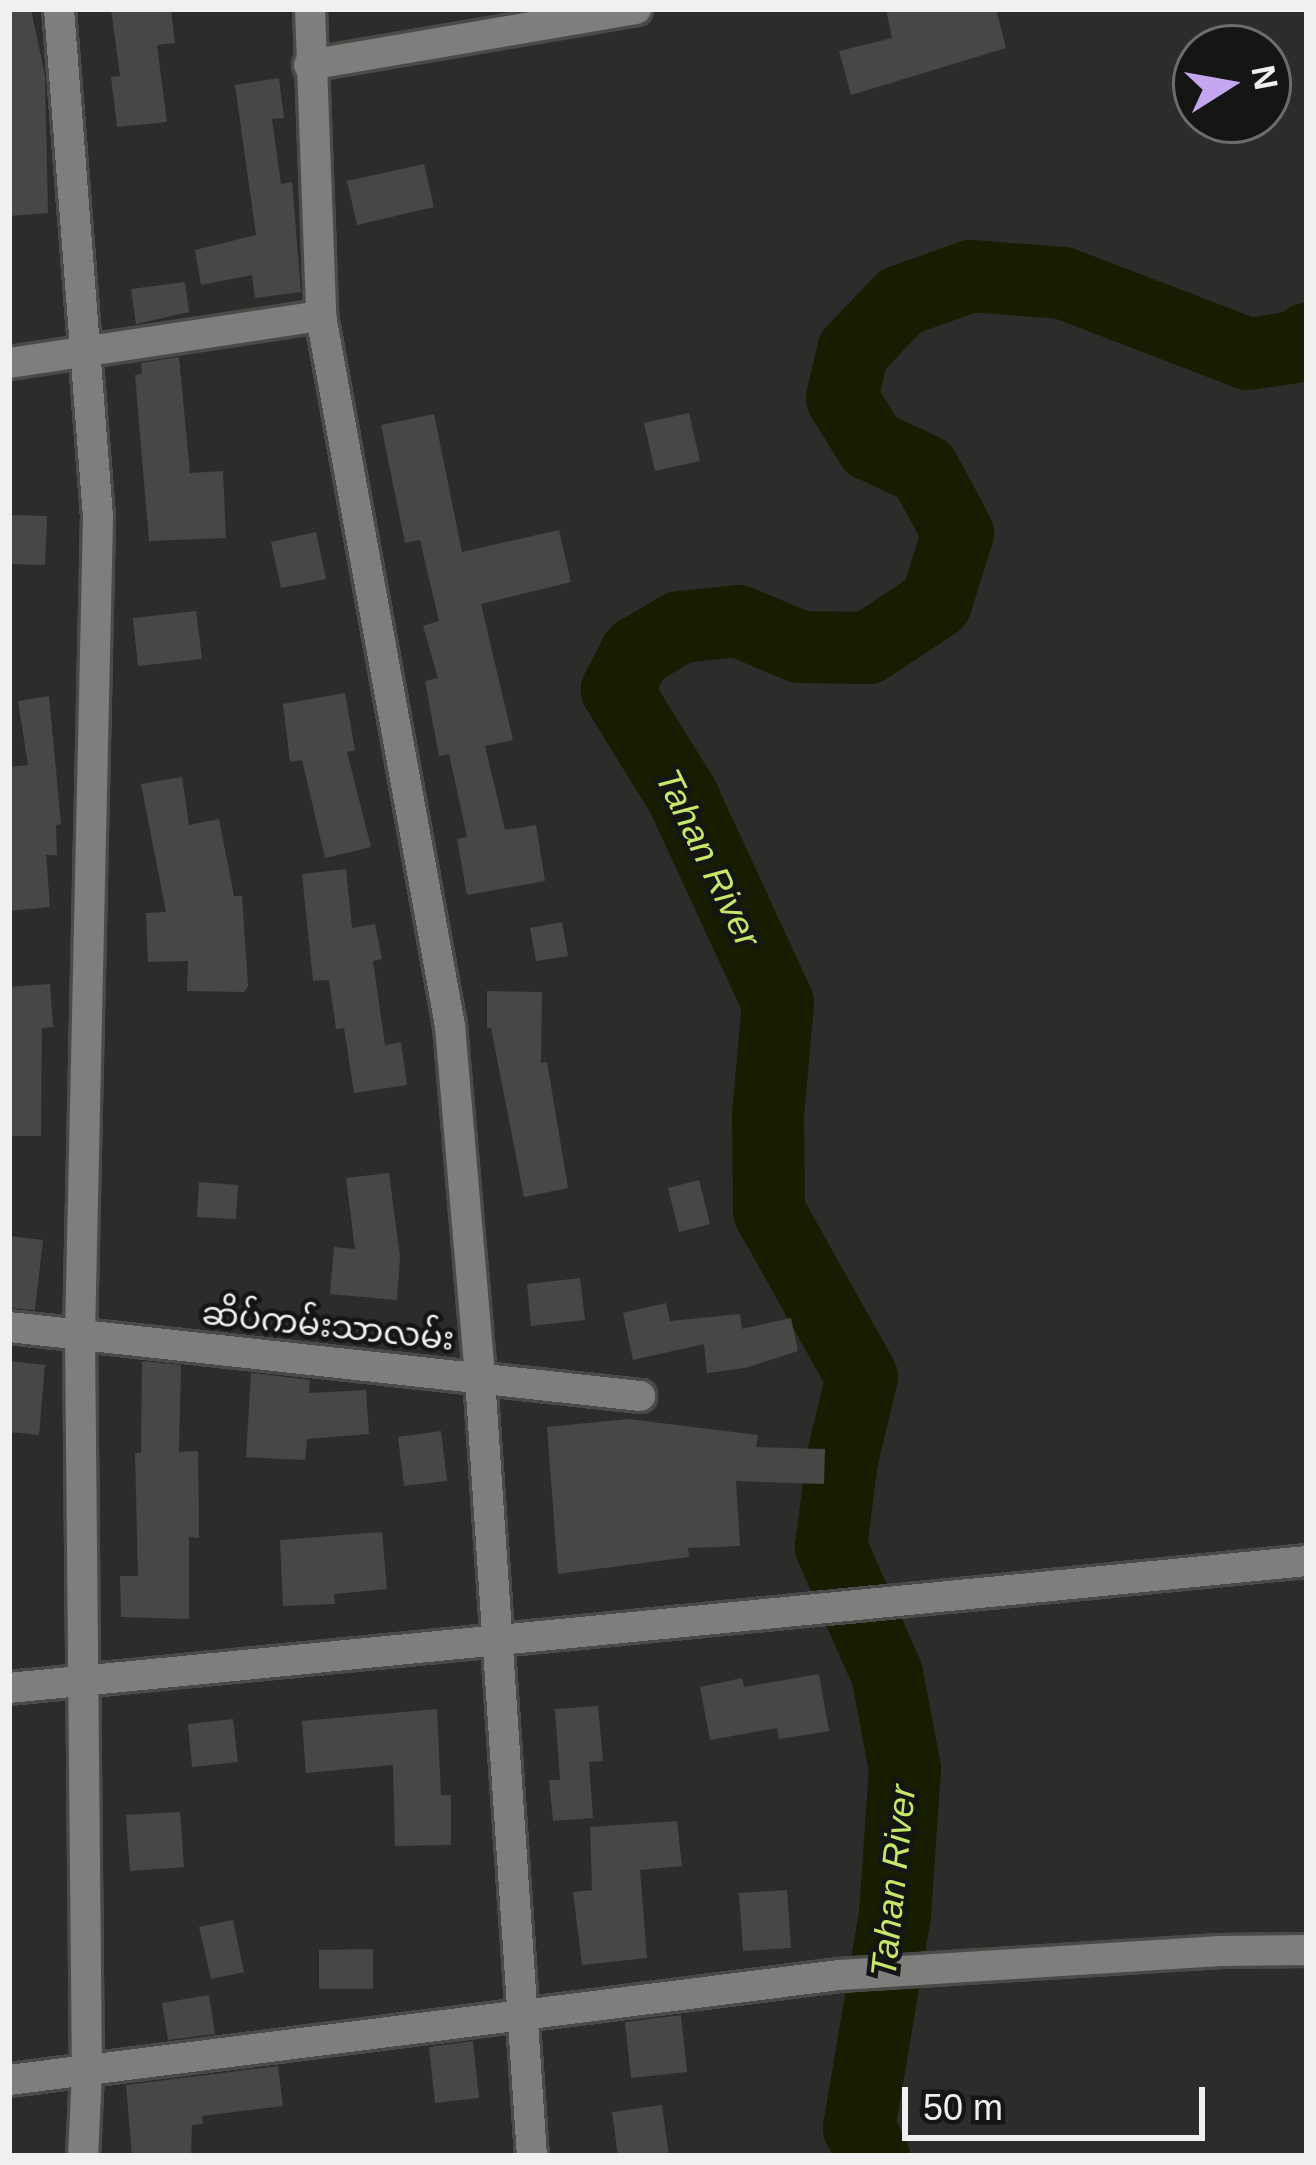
<!DOCTYPE html>
<html>
<head>
<meta charset="utf-8">
<style>
  body { margin:0 }
  #map { position:relative; width:1316px; height:2165px; overflow:hidden; background:#2c2d2a; font-family:Helvetica,"Noto Sans Myanmar",sans-serif }
  div>[style] { position:absolute }
  .river>* { height:72px; margin:-36px; padding:0 36px; transform-origin:36px; border-radius:36px; background:#161d01 }
  .building>* { inset:0; background:#474845 }
  .roads { filter:drop-shadow(3px 0 #4a4a48) drop-shadow(-3px 0 #4a4a48) drop-shadow(0 3px #4a4a48) drop-shadow(0 -3px #4a4a48) }
  .street>* { height:30px; margin:-15px; padding:0 15px; transform-origin:15px; border-radius:15px; background:#7e7f7c }
  span { translate:-50% -50%; white-space:nowrap; text-align:center; line-height:1.15; -webkit-text-stroke:9px #151514; paint-order:stroke }
  .street-label { font-size:33px; color:#f0f1ef }
  .water-label { font-size:36px; color:#c5e86a; font-style:italic }
  .frame { position:absolute; inset:0; border:12px solid #f0f1ef; pointer-events:none }
  .north { position:absolute; left:1172px; top:24px; width:120px; height:120px; box-sizing:border-box; background:#151514; border:3px solid #6d6d6c; border-radius:50%; rotate:79deg; font-size:33px; font-weight:700; line-height:48px; text-align:center; color:#f0f1ef }
  .north::after { content:''; display:block; margin:auto; width:42px; height:54px; background:#c5a7f1; clip-path:polygon(50% 0,100% 100%,50% 72%,0 100%) }
  .scale { position:absolute; left:902px; top:2087px; width:303px; height:54px; box-sizing:border-box; border:6px solid #f0f1ef; border-top:0; padding-left:15px; font-size:36px; line-height:42px; white-space:nowrap; color:#f0f1ef; -webkit-text-stroke:9px #151514; paint-order:stroke }
</style>
</head>
<body>
<div id="map">
  <div class="river">
    <div style="left:874px;top:2156px;width:32px;rotate:-118deg"></div>
    <div style="left:859px;top:2128px;width:216px;rotate:-80.4deg"></div>
    <div style="left:895px;top:1915px;width:146px;rotate:-86.1deg"></div>
    <div style="left:905px;top:1769px;width:97px;rotate:-100.7deg"></div>
    <div style="left:887px;top:1674px;width:139px;rotate:-113.8deg"></div>
    <div style="left:831px;top:1547px;width:88px;rotate:-82.8deg"></div>
    <div style="left:842px;top:1460px;width:85px;rotate:-76.5deg"></div>
    <div style="left:862px;top:1377px;width:190px;rotate:-119.3deg"></div>
    <div style="left:769px;top:1211px;width:96px;rotate:-90.6deg"></div>
    <div style="left:768px;top:1115px;width:112px;rotate:-84.9deg"></div>
    <div style="left:778px;top:1003px;width:227px;rotate:-114.8deg"></div>
    <div style="left:683px;top:797px;width:126px;rotate:-121.7deg"></div>
    <div style="left:617px;top:690px;width:42px;rotate:-62.8deg"></div>
    <div style="left:636px;top:653px;width:51px;rotate:-30.6deg"></div>
    <div style="left:680px;top:627px;width:58px;rotate:-5.9deg"></div>
    <div style="left:738px;top:621px;width:67px;rotate:22.8deg"></div>
    <div style="left:800px;top:647px;width:68px;rotate:0.8deg"></div>
    <div style="left:868px;top:648px;width:82px;rotate:-33.5deg"></div>
    <div style="left:936px;top:603px;width:73px;rotate:-72.6deg"></div>
    <div style="left:958px;top:533px;width:72px;rotate:-118.4deg"></div>
    <div style="left:924px;top:470px;width:59px;rotate:-154.7deg"></div>
    <div style="left:871px;top:445px;width:55px;rotate:-121.7deg"></div>
    <div style="left:842px;top:398px;width:48px;rotate:-76.8deg"></div>
    <div style="left:853px;top:351px;width:69px;rotate:-46.2deg"></div>
    <div style="left:901px;top:301px;width:74px;rotate:-19.7deg"></div>
    <div style="left:971px;top:276px;width:92px;rotate:4.4deg"></div>
    <div style="left:1063px;top:283px;width:198px;rotate:21deg"></div>
    <div style="left:1248px;top:354px;width:55px;rotate:-8.4deg"></div>
    <div style="left:1302px;top:346px;width:9px;rotate:-54deg"></div>
  </div>
  <div class="building">
    <div style="clip-path:polygon(9px 9px,31px 9px,45px 76px,48px 213px,9px 216px)"></div>
    <div style="clip-path:polygon(111px 9px,171px 9px,175px 43px,157px 45px,167px 122px,117px 127px,111px 77px,120px 76px)"></div>
    <div style="clip-path:polygon(886px 9px,996px 9px,1006px 48px,851px 95px,839px 51px,892px 38px)"></div>
    <div style="clip-path:polygon(279px 78px,284px 118px,272px 119px,281px 184px,292px 182px,301px 292px,255px 298px,252px 275px,201px 285px,195px 250px,256px 235px,235px 85px)"></div>
    <div style="clip-path:polygon(424px 164px,434px 207px,357px 225px,347px 181px)"></div>
    <div style="clip-path:polygon(185px 282px,189px 312px,136px 324px,131px 289px)"></div>
    <div style="clip-path:polygon(179px 357px,190px 473px,223px 471px,226px 538px,149px 541px,135px 375px,142px 374px,141px 363px)"></div>
    <div style="clip-path:polygon(689px 413px,700px 461px,655px 471px,644px 423px)"></div>
    <div style="clip-path:polygon(434px 414px,462px 552px,559px 530px,571px 582px,481px 604px,513px 740px,485px 746px,505px 830px,536px 825px,545px 881px,467px 895px,457px 839px,467px 837px,449px 754px,439px 756px,425px 681px,438px 678px,423px 626px,439px 621px,420px 540px,405px 543px,381px 425px)"></div>
    <div style="clip-path:polygon(9px 515px,47px 516px,45px 565px,9px 564px)"></div>
    <div style="clip-path:polygon(316px 532px,326px 579px,281px 588px,271px 542px)"></div>
    <div style="clip-path:polygon(196px 611px,202px 659px,138px 666px,133px 618px)"></div>
    <div style="clip-path:polygon(345px 693px,355px 750px,347px 752px,371px 847px,325px 858px,302px 760px,290px 762px,283px 704px)"></div>
    <div style="clip-path:polygon(49px 696px,61px 824px,56px 825px,57px 855px,46px 855px,50px 907px,9px 911px,9px 767px,28px 765px,18px 701px)"></div>
    <div style="clip-path:polygon(182px 777px,189px 825px,219px 819px,234px 896px,242px 896px,248px 986px,244px 992px,187px 991px,188px 961px,148px 962px,146px 913px,166px 912px,141px 784px)"></div>
    <div style="clip-path:polygon(346px 869px,352px 928px,375px 924px,382px 959px,373px 961px,385px 1045px,401px 1042px,407px 1085px,354px 1093px,344px 1028px,336px 1029px,329px 980px,313px 981px,302px 874px)"></div>
    <div style="clip-path:polygon(562px 922px,568px 956px,536px 961px,530px 928px)"></div>
    <div style="clip-path:polygon(50px 984px,53px 1027px,42px 1028px,41px 1136px,9px 1136px,9px 987px)"></div>
    <div style="clip-path:polygon(487px 991px,542px 992px,541px 1063px,547px 1062px,568px 1188px,524px 1197px,491px 1028px,487px 1028px)"></div>
    <div style="clip-path:polygon(389px 1173px,400px 1257px,397px 1300px,330px 1294px,334px 1247px,355px 1249px,346px 1178px)"></div>
    <div style="clip-path:polygon(699px 1180px,710px 1224px,679px 1232px,668px 1188px)"></div>
    <div style="clip-path:polygon(199px 1182px,238px 1185px,236px 1219px,197px 1217px)"></div>
    <div style="clip-path:polygon(9px 1236px,43px 1240px,35px 1310px,9px 1308px)"></div>
    <div style="clip-path:polygon(580px 1278px,585px 1320px,531px 1326px,527px 1284px)"></div>
    <div style="clip-path:polygon(666px 1303px,670px 1321px,740px 1314px,742px 1329px,791px 1318px,798px 1351px,745px 1368px,707px 1373px,704px 1344px,633px 1360px,623px 1313px)"></div>
    <div style="clip-path:polygon(9px 1361px,45px 1365px,39px 1435px,9px 1432px)"></div>
    <div style="clip-path:polygon(142px 1361px,181px 1365px,179px 1452px,198px 1451px,199px 1538px,189px 1537px,189px 1619px,121px 1617px,120px 1576px,138px 1576px,135px 1453px,141px 1453px)"></div>
    <div style="clip-path:polygon(251px 1373px,310px 1380px,309px 1393px,366px 1390px,369px 1434px,307px 1439px,305px 1460px,246px 1457px)"></div>
    <div style="clip-path:polygon(628px 1419px,758px 1435px,756px 1447px,825px 1449px,824px 1484px,736px 1481px,740px 1546px,688px 1548px,689px 1557px,558px 1574px,547px 1427px)"></div>
    <div style="clip-path:polygon(441px 1431px,447px 1481px,404px 1486px,398px 1437px)"></div>
    <div style="clip-path:polygon(382px 1532px,387px 1589px,334px 1594px,335px 1604px,283px 1606px,280px 1540px)"></div>
    <div style="clip-path:polygon(819px 1674px,829px 1731px,779px 1739px,777px 1728px,710px 1740px,700px 1687px,742px 1678px,744px 1687px)"></div>
    <div style="clip-path:polygon(598px 1706px,603px 1761px,589px 1762px,593px 1818px,553px 1821px,549px 1780px,560px 1780px,555px 1709px)"></div>
    <div style="clip-path:polygon(437px 1709px,441px 1795px,451px 1795px,451px 1845px,395px 1846px,393px 1765px,306px 1773px,302px 1721px)"></div>
    <div style="clip-path:polygon(233px 1719px,238px 1762px,192px 1767px,188px 1724px)"></div>
    <div style="clip-path:polygon(180px 1812px,184px 1867px,130px 1871px,126px 1815px)"></div>
    <div style="clip-path:polygon(677px 1821px,682px 1866px,640px 1870px,647px 1958px,582px 1965px,573px 1892px,592px 1890px,590px 1827px)"></div>
    <div style="clip-path:polygon(787px 1890px,791px 1948px,743px 1951px,739px 1893px)"></div>
    <div style="clip-path:polygon(233px 1920px,244px 1972px,211px 1979px,199px 1927px)"></div>
    <div style="clip-path:polygon(373px 1949px,373px 1989px,319px 1989px,319px 1950px)"></div>
    <div style="clip-path:polygon(209px 1995px,215px 2034px,168px 2040px,162px 2003px)"></div>
    <div style="clip-path:polygon(681px 2015px,687px 2072px,631px 2078px,625px 2022px)"></div>
    <div style="clip-path:polygon(473px 2041px,479px 2098px,435px 2103px,429px 2047px)"></div>
    <div style="clip-path:polygon(278px 2066px,283px 2106px,202px 2116px,203px 2124px,192px 2125px,191px 2156px,132px 2156px,126px 2085px)"></div>
    <div style="clip-path:polygon(662px 2105px,669px 2156px,618px 2156px,612px 2112px)"></div>
  </div>
  <div class="roads">
    <div class="street">
      <div style="left:59px;top:9px;width:509px;rotate:85.61deg"></div>
      <div style="left:98px;top:517px;width:818px;rotate:91.26deg"></div>
      <div style="left:80px;top:1335px;width:737px;rotate:89.46deg"></div>
      <div style="left:87px;top:2072px;width:84px;rotate:92.7deg"></div>
      <div style="left:310px;top:9px;width:307px;rotate:87.9deg"></div>
      <div style="left:321px;top:316px;width:722px;rotate:79.7deg"></div>
      <div style="left:450px;top:1026px;width:353px;rotate:85.1deg"></div>
      <div style="left:480px;top:1378px;width:780px;rotate:86.18deg"></div>
      <div style="left:309px;top:65px;width:332px;rotate:-9.7deg"></div>
      <div style="left:9px;top:363px;width:316px;rotate:-8.6deg"></div>
      <div style="left:9px;top:1327px;width:635px;rotate:6.24deg"></div>
      <div style="left:9px;top:1688px;width:1304px;rotate:-5.59deg"></div>
      <div style="left:9px;top:2080px;width:837px;rotate:-7.21deg"></div>
      <div style="left:839px;top:1975px;width:382px;rotate:-3.6deg"></div>
      <div style="left:1220px;top:1951px;width:87px;rotate:-0.7deg"></div>
    </div>
  </div>
  <div class="street-label">
    <span style="left:328px;top:1326px;rotate:6deg">ဆိပ်ကမ်းသာလမ်း</span>
  </div>
  <div class="water-label">
    <span style="left:708px;top:858px;rotate:64deg">Tahan River</span>
    <span style="left:893px;top:1881px;rotate:-84deg">Tahan River</span>
  </div>
  <div class="frame"></div>
  <div class="north">N</div>
  <div class="scale">50 m</div>
</div>
</body>
</html>
